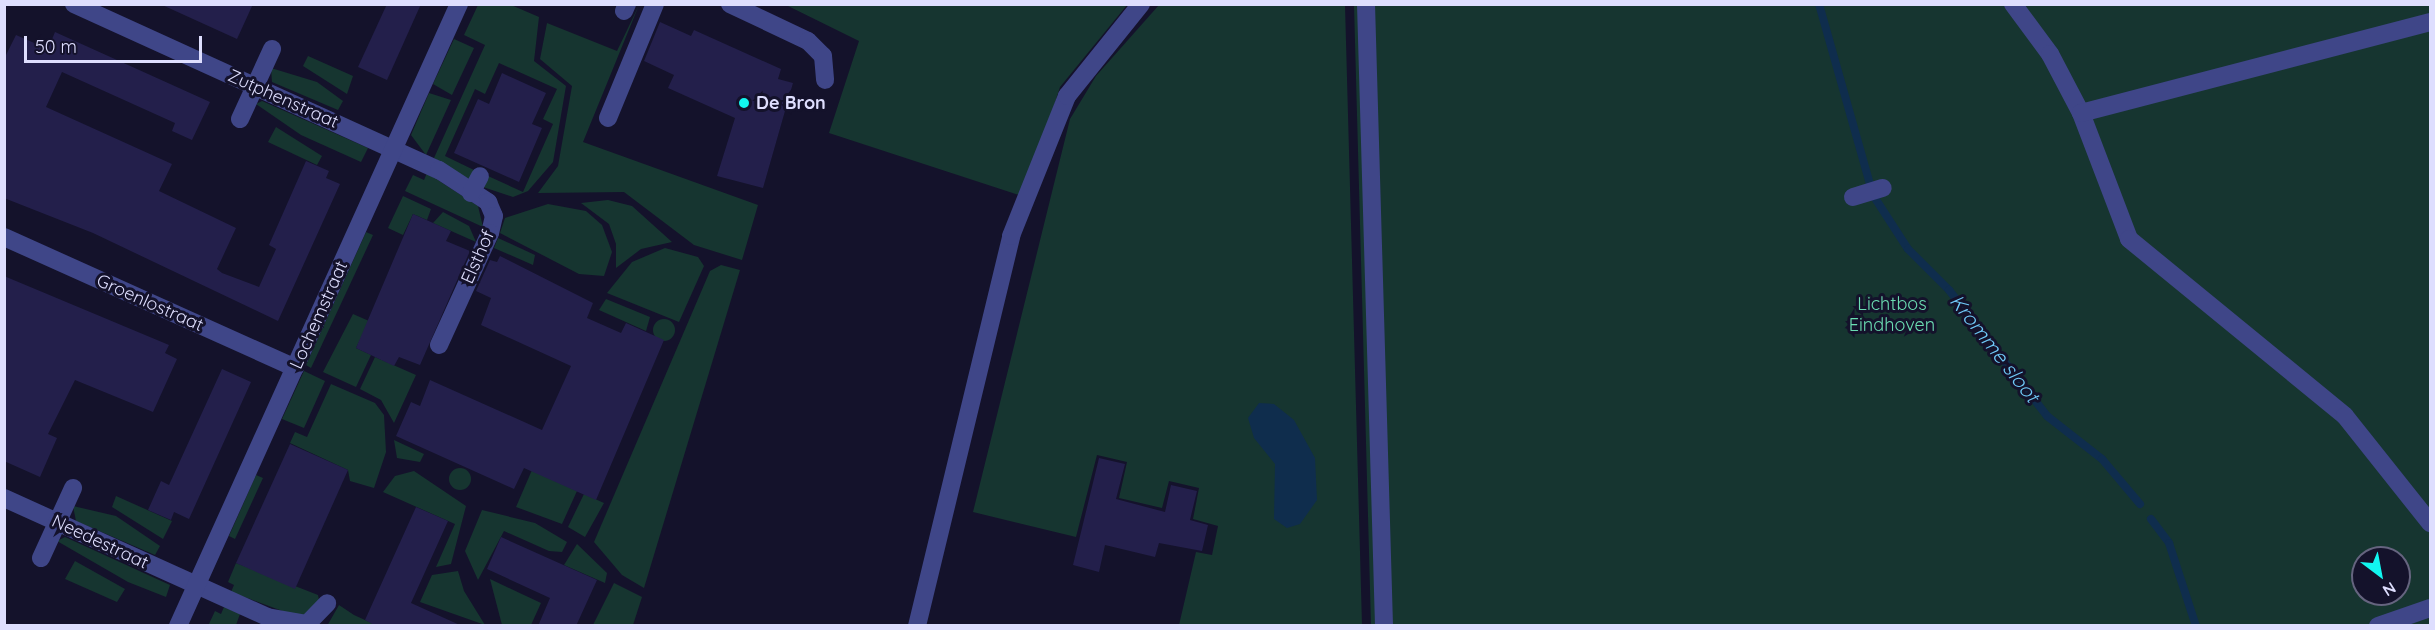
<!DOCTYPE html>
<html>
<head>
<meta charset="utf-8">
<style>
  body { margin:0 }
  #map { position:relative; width:2435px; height:630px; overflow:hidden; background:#14122b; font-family:Quicksand,sans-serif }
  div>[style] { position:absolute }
  .green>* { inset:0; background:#163530 }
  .round { border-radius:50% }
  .water>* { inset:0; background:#0f2d4d }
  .stream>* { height:8px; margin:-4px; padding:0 4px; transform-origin:4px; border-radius:4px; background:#0f2d4d }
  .building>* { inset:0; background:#231f4b }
  .minor>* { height:18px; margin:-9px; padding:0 9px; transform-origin:9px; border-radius:9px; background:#3f4688 }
  .dots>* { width:16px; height:16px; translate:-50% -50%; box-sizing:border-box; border:3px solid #14122b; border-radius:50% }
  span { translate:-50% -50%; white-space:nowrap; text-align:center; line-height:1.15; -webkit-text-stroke:6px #14122b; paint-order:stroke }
  .street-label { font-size:18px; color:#dedefe }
  .poi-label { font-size:18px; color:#dedefe; font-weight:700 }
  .left { translate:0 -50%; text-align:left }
  .park-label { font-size:18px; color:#6bddb2 }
  .water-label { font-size:20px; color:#70cbf9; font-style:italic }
  .frame { position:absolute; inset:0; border:6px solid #dedefe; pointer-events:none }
  .north { position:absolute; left:2351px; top:546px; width:60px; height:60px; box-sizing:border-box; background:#14122b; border:2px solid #65647f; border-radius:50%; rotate:148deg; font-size:16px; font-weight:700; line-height:24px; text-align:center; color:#dedefe }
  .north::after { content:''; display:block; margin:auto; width:21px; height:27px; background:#12f6f0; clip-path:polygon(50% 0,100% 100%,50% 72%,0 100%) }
  .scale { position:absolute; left:24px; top:36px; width:178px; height:27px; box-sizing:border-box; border:3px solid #dedefe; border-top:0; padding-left:8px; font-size:18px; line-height:21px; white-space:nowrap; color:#dedefe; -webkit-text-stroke:4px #14122b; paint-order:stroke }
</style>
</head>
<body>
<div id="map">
  <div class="green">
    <div style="clip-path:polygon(478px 5px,511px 5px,539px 17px,534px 61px,566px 86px,553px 162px,528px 191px,513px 197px,483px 187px,488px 176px,523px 192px,553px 124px,543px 119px,557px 89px,499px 63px,485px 94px,475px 89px,445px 156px,474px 170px,470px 180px,434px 158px,485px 45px,464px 35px)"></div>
    <div style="clip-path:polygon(639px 5px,583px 142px,758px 205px,742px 260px,694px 245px,624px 192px,538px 193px,558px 166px,572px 86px,540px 59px,547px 23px,617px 51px)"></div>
    <div style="clip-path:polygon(786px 5px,1127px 5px,1060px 87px,1025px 197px,829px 133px,859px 41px)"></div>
    <div style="clip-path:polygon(1159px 5px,1345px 5px,1362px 625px,1179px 625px,1196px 552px,1212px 555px,1218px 526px,1193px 519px,1199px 488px,1169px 481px,1162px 508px,1119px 498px,1127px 462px,1097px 455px,1076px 537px,973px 512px,1070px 119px,1096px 76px)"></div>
    <div style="clip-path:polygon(evenodd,1354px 5px,2430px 5px,2430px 625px,1371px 625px,1354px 5px,2363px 558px,2399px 558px,2399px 594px,2363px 594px,2363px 558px)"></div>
    <div style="clip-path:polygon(454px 39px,474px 48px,452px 95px,433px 84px)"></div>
    <div style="clip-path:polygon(308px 56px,353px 76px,347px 94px,303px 66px)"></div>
    <div style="clip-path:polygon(271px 68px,317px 82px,343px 101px,338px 110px,272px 82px)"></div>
    <div style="clip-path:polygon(429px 93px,451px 100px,426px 155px,411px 135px)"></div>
    <div style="clip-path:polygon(262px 101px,368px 148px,361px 162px,301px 135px,256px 104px)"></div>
    <div style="clip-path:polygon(276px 127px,322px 156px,317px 165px,268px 142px)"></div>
    <div style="clip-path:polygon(427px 173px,478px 206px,483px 227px,405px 191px,413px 175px,424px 180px)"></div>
    <div style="clip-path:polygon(403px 196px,431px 209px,427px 220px,413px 214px,403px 235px,388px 228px)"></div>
    <div style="clip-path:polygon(608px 200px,632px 206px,672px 242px,641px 249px,616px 268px,616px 244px,609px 224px,581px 203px)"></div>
    <div style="clip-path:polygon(548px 204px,586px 211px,602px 225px,612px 252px,604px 276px,579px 274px,500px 233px,505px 218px)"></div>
    <div style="clip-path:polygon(443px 212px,469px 226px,476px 242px,433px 223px)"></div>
    <div style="clip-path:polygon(366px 232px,373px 235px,311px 368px,306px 365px)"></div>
    <div style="clip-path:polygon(498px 238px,535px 255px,533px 265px,494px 248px)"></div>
    <div style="clip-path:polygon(665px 248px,698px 257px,704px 266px,679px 322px,607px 293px,632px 262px)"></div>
    <div style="clip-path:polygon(721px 265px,740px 270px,644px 588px,622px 575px,594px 542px,710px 271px)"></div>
    <div style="clip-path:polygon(606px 299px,650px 317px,646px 331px,599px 310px)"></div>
    <div style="clip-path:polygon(353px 314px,369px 321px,356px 348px,371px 355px,356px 387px,323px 372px)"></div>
    <div class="round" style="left:653px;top:319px;width:22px;height:22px"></div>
    <div style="clip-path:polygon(375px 357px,416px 375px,394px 423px,381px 400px,360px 389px)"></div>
    <div style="clip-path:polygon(304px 371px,325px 381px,304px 428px,282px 419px)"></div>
    <div style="clip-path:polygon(331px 384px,375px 403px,384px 415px,386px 452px,374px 488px,350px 481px,348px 470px,290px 443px,295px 432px,307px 437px)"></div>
    <div style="clip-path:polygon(394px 440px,424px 454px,420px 462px,397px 458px)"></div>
    <div class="round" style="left:449px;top:468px;width:22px;height:22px"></div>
    <div style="clip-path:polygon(532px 470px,577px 491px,562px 524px,516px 507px)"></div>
    <div style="clip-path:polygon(414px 471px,466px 506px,451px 564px,436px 567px,455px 524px,383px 492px,395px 476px)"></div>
    <div style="clip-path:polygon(256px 475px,263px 478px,235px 539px,229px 536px)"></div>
    <div style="clip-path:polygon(584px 494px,604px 503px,585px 537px,568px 527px)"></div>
    <div style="clip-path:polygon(116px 496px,172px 521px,163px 539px,112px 507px)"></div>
    <div style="clip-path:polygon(73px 506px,116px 516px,160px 546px,155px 555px,76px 521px)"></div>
    <div style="clip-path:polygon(482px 510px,535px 523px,567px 542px,562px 552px,549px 551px,504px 531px,478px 580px,465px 551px)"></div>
    <div style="clip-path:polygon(65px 537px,170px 585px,166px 597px,128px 582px,57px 541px)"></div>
    <div style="clip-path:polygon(577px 544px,607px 573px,605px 583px,564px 565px)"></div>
    <div style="clip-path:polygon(75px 561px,125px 589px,117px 602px,65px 579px)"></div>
    <div style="clip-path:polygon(236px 563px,318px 595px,319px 600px,308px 615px,296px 616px,231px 592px,234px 585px,228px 582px)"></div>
    <div style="clip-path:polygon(458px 571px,464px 591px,485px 625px,420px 602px,432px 575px)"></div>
    <div style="clip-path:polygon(490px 579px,541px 603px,531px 625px,502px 625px)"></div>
    <div style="clip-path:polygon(614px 583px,642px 597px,633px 625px,593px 625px)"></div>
    <div style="clip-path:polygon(339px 605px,354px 615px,376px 625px,327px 626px)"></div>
    <div style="clip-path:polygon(224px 607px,240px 614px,236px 625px,208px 626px,215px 611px,221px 614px)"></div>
  </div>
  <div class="water">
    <div style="clip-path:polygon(1259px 403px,1274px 404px,1294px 420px,1315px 458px,1317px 500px,1300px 524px,1287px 528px,1274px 519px,1275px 464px,1254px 438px,1248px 418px)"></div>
  </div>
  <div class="stream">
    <div style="left:1819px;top:4px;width:198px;rotate:74.2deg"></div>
    <div style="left:1873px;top:195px;width:64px;rotate:57.1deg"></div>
    <div style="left:1908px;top:249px;width:58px;rotate:45deg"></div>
    <div style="left:1949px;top:290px;width:160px;rotate:52.1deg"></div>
    <div style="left:2047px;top:416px;width:70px;rotate:38deg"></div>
    <div style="left:2102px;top:459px;width:59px;rotate:49.8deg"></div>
    <div style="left:2151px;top:519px;width:30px;rotate:53deg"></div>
    <div style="left:2169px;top:543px;width:87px;rotate:72deg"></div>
  </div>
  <div class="building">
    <div style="clip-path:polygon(160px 4px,253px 4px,237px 39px)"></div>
    <div style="clip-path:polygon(387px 4px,421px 4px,387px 80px,358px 67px)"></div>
    <div style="clip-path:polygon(660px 22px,691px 36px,694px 30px,781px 69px,778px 79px,793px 83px,763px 188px,717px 176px,735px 118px,668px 88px,674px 75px,644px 61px)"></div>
    <div style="clip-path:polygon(55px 32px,210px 102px,192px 140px,172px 131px,175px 123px,62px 72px,46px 107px,172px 164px,159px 191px,236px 228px,217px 269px,222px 273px,259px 287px,276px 249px,269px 245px,306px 161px,329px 171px,326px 178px,340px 184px,278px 321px,93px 233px,4px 198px,4px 59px,16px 35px,48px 49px)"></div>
    <div style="clip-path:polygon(502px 73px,546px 93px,532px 124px,542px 128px,519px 182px,454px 153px,478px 99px,489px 104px)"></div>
    <div style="clip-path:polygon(413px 214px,451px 231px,446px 241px,470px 251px,420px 365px,399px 357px,394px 366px,356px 348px)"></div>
    <div style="clip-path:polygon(500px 256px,593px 303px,587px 318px,621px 333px,626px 323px,664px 340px,596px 500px,524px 468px,514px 489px,396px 436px,411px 402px,420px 406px,430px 380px,542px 430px,571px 366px,481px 325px,491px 298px,476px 291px,490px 260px,497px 262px)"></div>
    <div style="clip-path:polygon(4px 276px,169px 345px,165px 353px,177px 359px,153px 412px,75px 380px,48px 434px,57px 438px,40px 477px,4px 461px)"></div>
    <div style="clip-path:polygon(222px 369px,251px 382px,189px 519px,174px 512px,171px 520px,148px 510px,161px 481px,169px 485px)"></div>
    <div style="clip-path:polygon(290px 444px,348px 470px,295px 589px,236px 563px)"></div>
    <div style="clip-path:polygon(1099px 458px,1125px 464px,1116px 499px,1165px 512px,1171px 485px,1197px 491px,1190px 520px,1208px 525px,1202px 551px,1159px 543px,1155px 557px,1105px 545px,1099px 572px,1073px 565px)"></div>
    <div style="clip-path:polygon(416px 507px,448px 521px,411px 603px,462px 626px,376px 626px,365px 620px)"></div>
    <div style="clip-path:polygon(501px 537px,597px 580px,576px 626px,538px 626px,550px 598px,487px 569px)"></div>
  </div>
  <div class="minor">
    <div style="left:74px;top:4px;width:401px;rotate:24.5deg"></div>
    <div style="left:439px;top:170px;width:59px;rotate:33.1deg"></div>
    <div style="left:488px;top:202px;width:15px;rotate:67deg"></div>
    <div style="left:494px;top:216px;width:17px;rotate:103deg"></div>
    <div style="left:490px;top:233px;width:123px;rotate:114.5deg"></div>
    <div style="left:730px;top:4px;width:86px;rotate:25.4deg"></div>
    <div style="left:808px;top:41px;width:21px;rotate:45deg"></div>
    <div style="left:823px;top:56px;width:24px;rotate:85deg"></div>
    <div style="left:1366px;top:4px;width:622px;rotate:88.34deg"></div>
    <div style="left:2013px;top:4px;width:62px;rotate:53.5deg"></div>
    <div style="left:2050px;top:54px;width:67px;rotate:62.3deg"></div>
    <div style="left:2081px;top:113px;width:135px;rotate:69.1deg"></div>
    <div style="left:2129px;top:239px;width:279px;rotate:39.3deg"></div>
    <div style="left:2345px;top:416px;width:137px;rotate:51.5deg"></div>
    <div style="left:624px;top:11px;width:8px;rotate:-67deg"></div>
    <div style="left:2081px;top:113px;width:361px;rotate:-14.6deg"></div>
    <div style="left:608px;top:118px;width:123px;rotate:-67.6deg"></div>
    <div style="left:240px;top:119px;width:77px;rotate:-65.4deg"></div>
    <div style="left:471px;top:193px;width:19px;rotate:-62deg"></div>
    <div style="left:1853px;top:197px;width:31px;rotate:-17deg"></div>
    <div style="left:4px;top:237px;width:319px;rotate:24.2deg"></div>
    <div style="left:4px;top:498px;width:289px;rotate:24.3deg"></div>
    <div style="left:267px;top:617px;width:41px;rotate:9.9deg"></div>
    <div style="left:307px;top:624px;width:29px;rotate:-46deg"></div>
    <div style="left:41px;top:558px;width:77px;rotate:-65.4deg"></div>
    <div style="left:178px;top:626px;width:683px;rotate:-65.69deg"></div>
    <div style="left:917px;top:626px;width:401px;rotate:-76.4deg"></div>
    <div style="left:1011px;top:236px;width:151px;rotate:-68.2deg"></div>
    <div style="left:1067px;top:96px;width:118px;rotate:-51.2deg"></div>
    <div style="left:2378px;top:626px;width:55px;rotate:-19.1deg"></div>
  </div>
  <div class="dots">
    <div style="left:744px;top:103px;background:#12f6f0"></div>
  </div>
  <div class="street-label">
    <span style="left:283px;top:99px;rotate:24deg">Zutphenstraat</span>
    <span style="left:478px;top:257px;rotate:-66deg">Elsthof</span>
    <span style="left:150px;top:303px;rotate:24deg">Groenlostraat</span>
    <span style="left:319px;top:315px;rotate:-66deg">Lochemstraat</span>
    <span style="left:100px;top:542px;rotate:25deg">Needestraat</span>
  </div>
  <div class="poi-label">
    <span class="left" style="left:756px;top:103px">De Bron</span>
  </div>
  <div class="park-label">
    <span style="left:1892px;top:315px">Lichtbos<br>Eindhoven</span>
  </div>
  <div class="water-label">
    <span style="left:1995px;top:348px;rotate:52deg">Kromme sloot</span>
  </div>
  <div class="frame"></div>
  <div class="north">N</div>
  <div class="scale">50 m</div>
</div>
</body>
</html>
